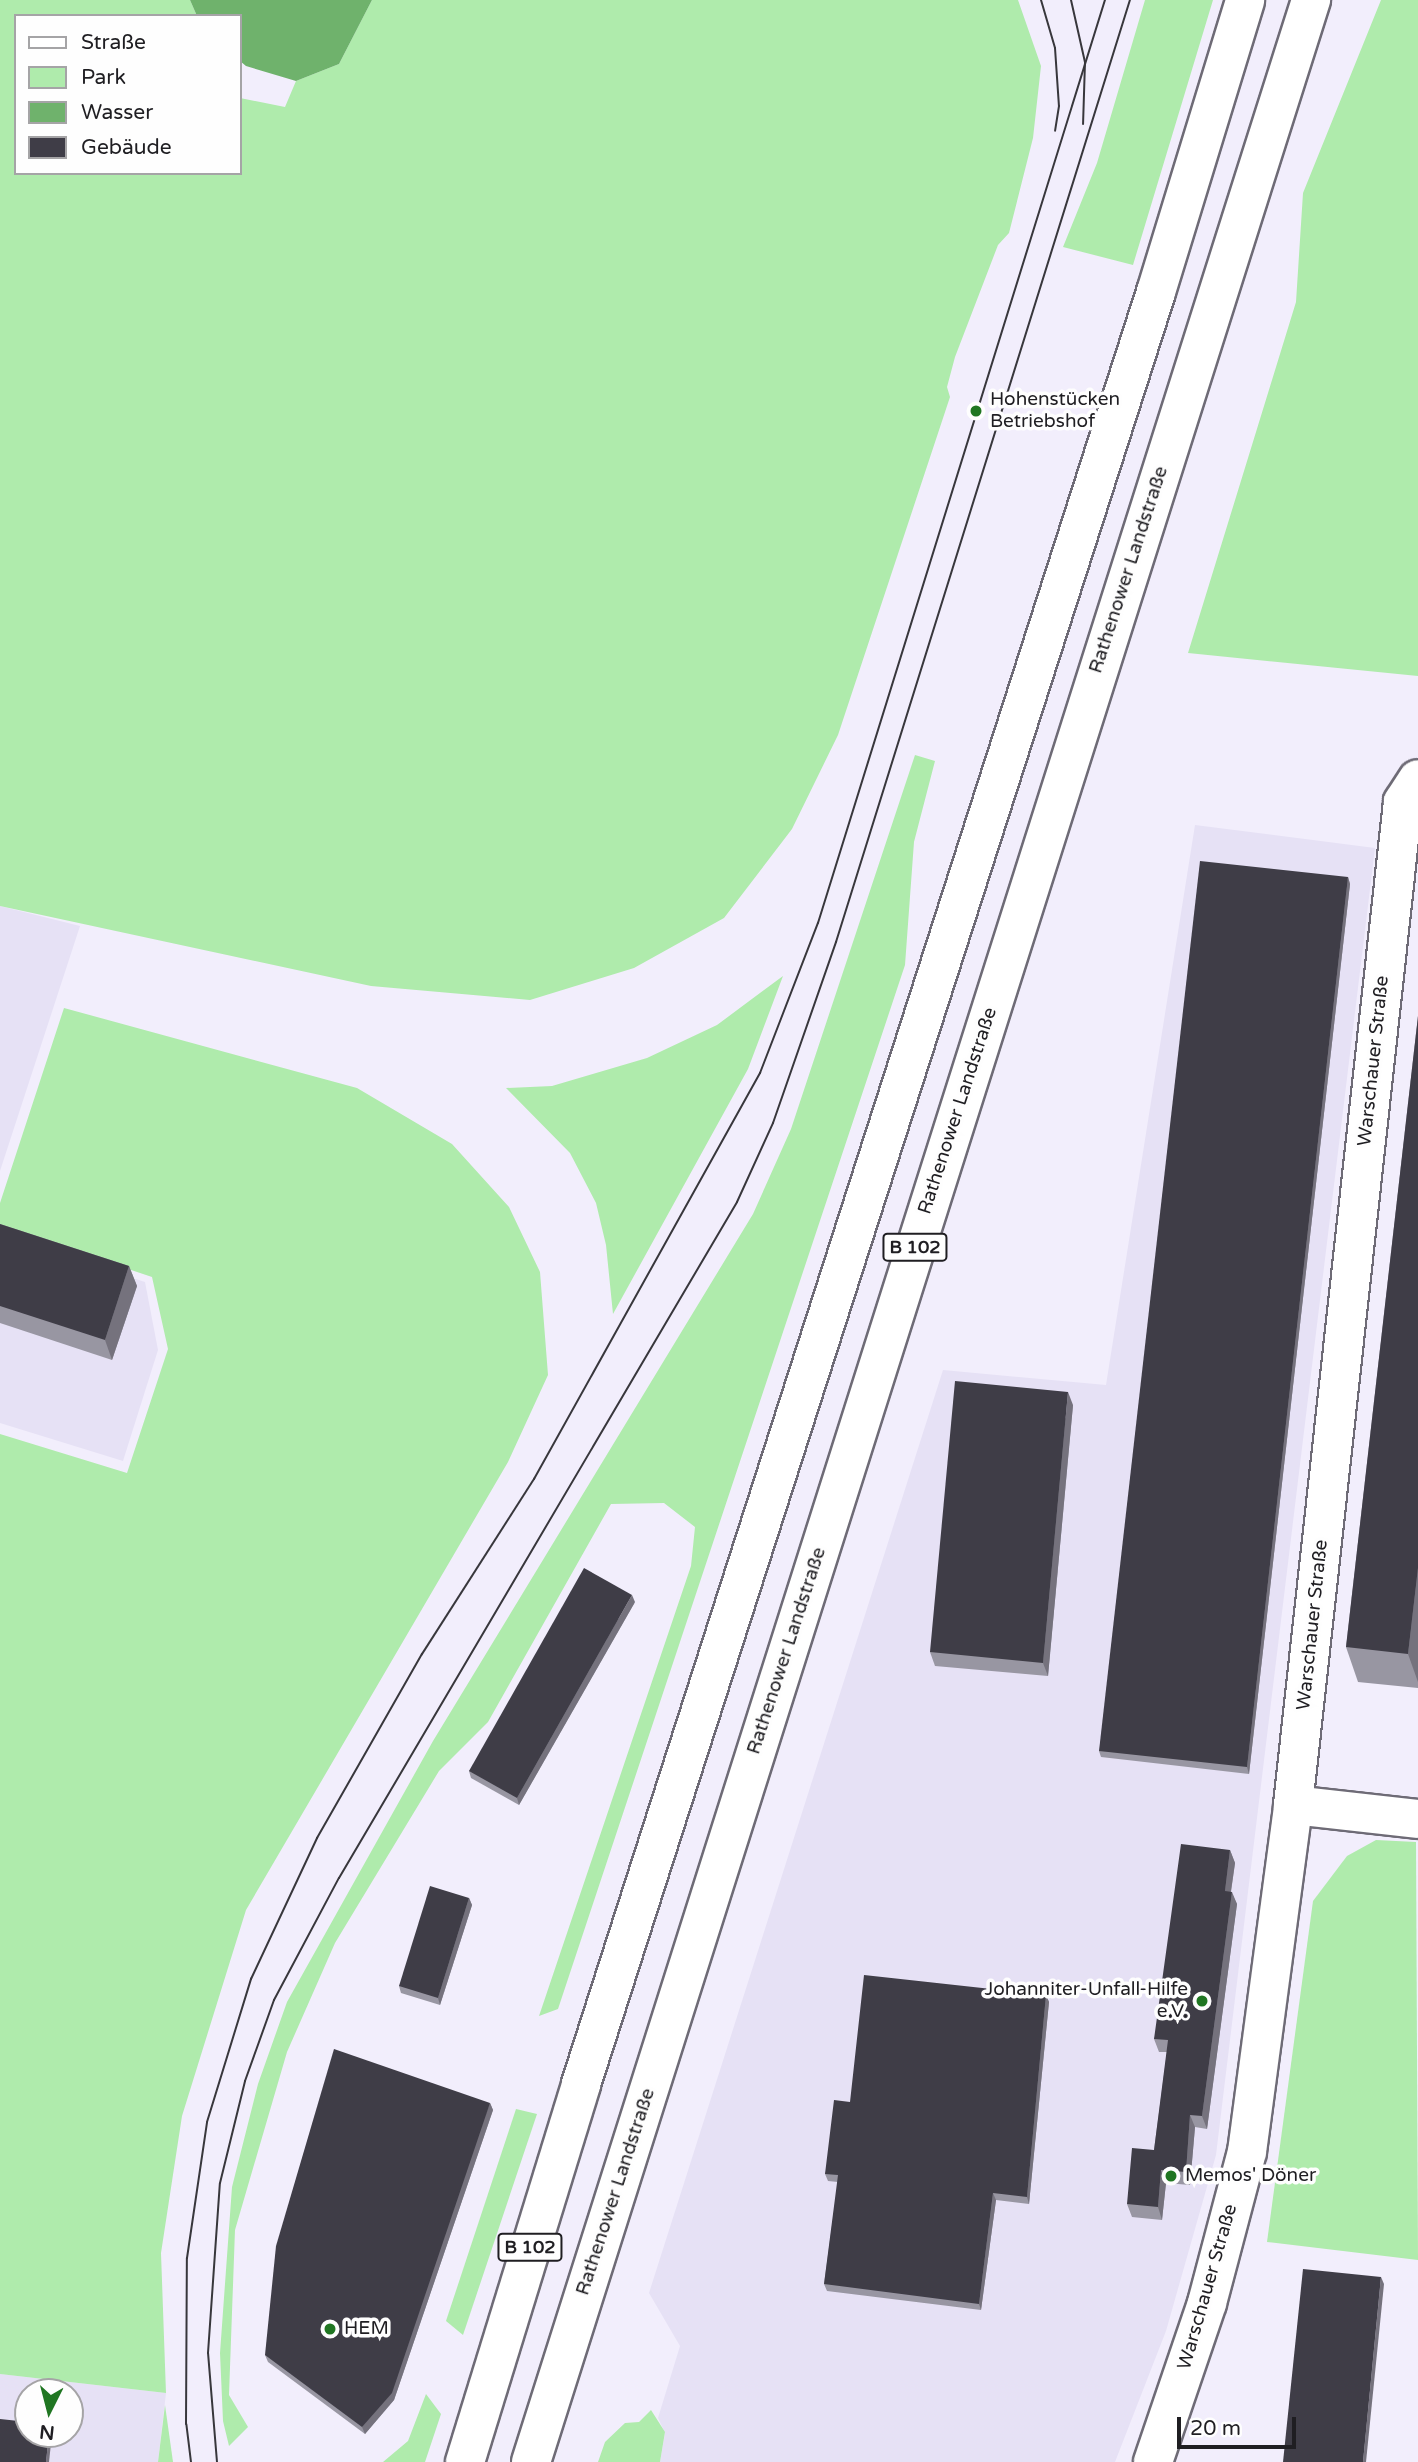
<!DOCTYPE html>
<html>
<head>
<meta charset="utf-8">
<style>
  body { margin:0 }
  #map { position:relative; width:1418px; height:2462px; overflow:hidden; background:#f2eefc; font-family:"Varela Round",sans-serif }
  div>[style] { position:absolute }
  .built>* { inset:0; background:#e6e1f5 }
  .green>* { inset:0; background:#afebac }
  .water>* { inset:0; background:#6fb26c }
  .roads { filter:drop-shadow(2px 0 #6e6b76) drop-shadow(-2px 0 #6e6b76) drop-shadow(0 2px #6e6b76) drop-shadow(0 -2px #6e6b76) }
  .minor>* { height:38px; margin:-19px; padding:0 19px; transform-origin:19px; border-radius:19px; background:#fff }
  .major>* { height:38px; margin:-19px; padding:0 19px; transform-origin:19px; border-radius:19px; background:#fff }
  .tram>* { height:2px; margin:-1px; padding:0 1px; transform-origin:1px; border-radius:1px; background:#38373c }
  .wall>* { inset:0; background:#9896a2 }
  .shaded-wall>* { inset:0; background:#75727d }
  .building>* { inset:0; background:#3f3d47 }
  .dots>* { width:19px; height:19px; translate:-50% -50%; box-sizing:border-box; border:4px solid #fefefe; border-radius:50% }
  span { translate:-50% -50%; white-space:nowrap; text-align:center; line-height:1.15; -webkit-text-stroke:7px #fefefe; paint-order:stroke }
  .shield-label span { padding:2px 5px; background:#fefefe; border:2px solid; border-radius:5px; -webkit-text-stroke-width:0 }
  .shield-label { font-size:18px; color:#1f1e22; font-weight:700 }
  .poi-label { font-size:19px; color:#1f1e22 }
  .left { translate:0 -50%; text-align:left }
  .right { translate:-100% -50%; text-align:right }
  .street-label { font-size:19px; color:#1f1e22 }
  .legend { position:absolute; left:14px; top:14px; width:228px; height:161px; box-sizing:border-box; background:#fefefe; border:2px solid #a5a4a6; margin:0; padding:9px 12px; list-style:none; font-size:21px; color:#1f1e22 }
  .legend li { display:flex; align-items:center; gap:14px; height:35px }
  .legend b { width:35px; border:2px solid #a5a4a6 }
  .north { position:absolute; left:14px; top:2378px; width:70px; height:70px; box-sizing:border-box; background:#fefefe; border:2px solid #a5a4a6; border-radius:50%; rotate:186deg; font-size:19px; font-weight:700; line-height:28px; text-align:center; color:#1f1e22 }
  .north::after { content:''; display:block; margin:auto; width:24px; height:32px; background:#207622; clip-path:polygon(50% 0,100% 100%,50% 72%,0 100%) }
  .scale { position:absolute; left:1177px; top:2417px; width:119px; height:32px; box-sizing:border-box; border:4px solid #1f1e22; border-top:0; padding-left:9px; font-size:21px; line-height:24px; white-space:nowrap; color:#1f1e22; -webkit-text-stroke:5px #fefefe; paint-order:stroke }
</style>
</head>
<body>
<div id="map">
  <div class="built">
    <div style="clip-path:polygon(1195px 825px,1375px 848px,1216px 2155px,1166px 2331px,1115px 2462px,660px 2462px,665px 2433px,658px 2418px,680px 2346px,649px 2293px,943px 1370px,1106px 1385px)"></div>
    <div style="clip-path:polygon(0 906px,80px 926px,0 1171px)"></div>
    <div style="clip-path:polygon(0 1235px,145px 1282px,158px 1350px,123px 1461px,0 1423px)"></div>
    <div style="clip-path:polygon(evenodd,0 2374px,166px 2393px,158px 2462px,0 2462px,0 2374px,28px 2392px,70px 2392px,70px 2434px,28px 2434px,28px 2392px)"></div>
  </div>
  <div class="green">
    <div style="clip-path:polygon(0 0,190px 0,197px 16px,16px 16px,16px 173px,240px 173px,240px 98px,285px 107px,296px 81px,339px 64px,372px 0,1018px 0,1041px 66px,1033px 138px,1009px 233px,998px 245px,955px 357px,947px 387px,950px 397px,838px 735px,792px 829px,724px 918px,634px 968px,530px 1000px,371px 986px,0 906px)"></div>
    <div style="clip-path:polygon(1145px 0,1213px 0,1133px 265px,1063px 247px,1097px 163px)"></div>
    <div style="clip-path:polygon(1381px 0,1418px 0,1418px 676px,1188px 653px,1296px 302px,1303px 193px)"></div>
    <div style="clip-path:polygon(915px 755px,935px 761px,914px 842px,905px 965px,558px 2009px,539px 2016px,691px 1566px,695px 1527px,664px 1503px,611px 1504px,488px 1722px,439px 1771px,335px 1943px,287px 2052px,235px 2230px,229px 2395px,248px 2427px,229px 2446px,223px 2421px,220px 2353px,232px 2187px,258px 2084px,287px 2002px,433px 1741px,753px 1214px,791px 1129px)"></div>
    <div style="clip-path:polygon(783px 976px,748px 1069px,613px 1314px,606px 1245px,596px 1203px,570px 1153px,506px 1088px,552px 1086px,647px 1058px,717px 1025px)"></div>
    <div style="clip-path:polygon(64px 1008px,357px 1088px,452px 1144px,509px 1207px,540px 1272px,548px 1375px,508px 1462px,246px 1910px,182px 2116px,161px 2253px,166px 2393px,0 2374px,0 1434px,127px 1473px,168px 1349px,152px 1277px,0 1226px,0 1203px)"></div>
    <div style="clip-path:polygon(1376px 1840px,1416px 1842px,1418px 2260px,1267px 2242px,1313px 1901px,1347px 1856px)"></div>
    <div style="clip-path:polygon(516px 2109px,537px 2114px,463px 2335px,446px 2321px)"></div>
    <div style="clip-path:polygon(426px 2394px,441px 2414px,425px 2462px,383px 2462px,408px 2441px)"></div>
    <div style="clip-path:polygon(165px 2405px,173px 2462px,158px 2462px)"></div>
    <div style="clip-path:polygon(651px 2410px,665px 2432px,660px 2462px,598px 2462px,605px 2442px,625px 2423px,639px 2422px)"></div>
  </div>
  <div class="water">
    <div style="clip-path:polygon(190px 0,372px 0,339px 64px,296px 81px,246px 66px,240px 61px,240px 16px,197px 16px)"></div>
  </div>
  <div class="roads">
    <div class="minor">
      <div style="left:1293px;top:1805px;width:126px;rotate:6.4deg"></div>
      <div style="left:1153px;top:2462px;width:168px;rotate:-71.2deg"></div>
      <div style="left:1207px;top:2303px;width:156px;rotate:-75.2deg"></div>
      <div style="left:1247px;top:2152px;width:350px;rotate:-82.4deg"></div>
      <div style="left:1293px;top:1805px;width:1009px;rotate:-83.74deg"></div>
      <div style="left:1403px;top:802px;width:27px;rotate:-57deg"></div>
    </div>
    <div class="major">
      <div style="left:465px;top:2462px;width:395px;rotate:-72.9deg"></div>
      <div style="left:581px;top:2084px;width:1882px;rotate:-72.21deg"></div>
      <div style="left:1156px;top:292px;width:305px;rotate:-73deg"></div>
      <div style="left:531px;top:2462px;width:2583px;rotate:-72.42deg"></div>
    </div>
  </div>
  <div class="tram">
    <div style="left:1041px;top:0;width:50px;rotate:73.7deg"></div>
    <div style="left:1055px;top:48px;width:58px;rotate:86.1deg"></div>
    <div style="left:1059px;top:106px;width:25px;rotate:99deg"></div>
    <div style="left:1071px;top:0;width:64px;rotate:77.3deg"></div>
    <div style="left:1085px;top:62px;width:62px;rotate:91.8deg"></div>
    <div style="left:191px;top:2462px;width:38px;rotate:-97deg"></div>
    <div style="left:186px;top:2424px;width:166px;rotate:-89.7deg"></div>
    <div style="left:187px;top:2258px;width:137px;rotate:-81.6deg"></div>
    <div style="left:207px;top:2122px;width:150px;rotate:-72.9deg"></div>
    <div style="left:251px;top:1979px;width:156px;rotate:-64.9deg"></div>
    <div style="left:317px;top:1838px;width:212px;rotate:-60.3deg"></div>
    <div style="left:422px;top:1654px;width:208px;rotate:-57.4deg"></div>
    <div style="left:534px;top:1479px;width:465px;rotate:-60.9deg"></div>
    <div style="left:760px;top:1073px;width:161px;rotate:-68.9deg"></div>
    <div style="left:818px;top:923px;width:967px;rotate:-72.73deg"></div>
    <div style="left:217px;top:2462px;width:109px;rotate:-94.7deg"></div>
    <div style="left:208px;top:2353px;width:170px;rotate:-86deg"></div>
    <div style="left:220px;top:2183px;width:105px;rotate:-76.2deg"></div>
    <div style="left:245px;top:2081px;width:86px;rotate:-70.3deg"></div>
    <div style="left:274px;top:2000px;width:138px;rotate:-62deg"></div>
    <div style="left:339px;top:1878px;width:784px;rotate:-59.51deg"></div>
    <div style="left:737px;top:1202px;width:87px;rotate:-65.5deg"></div>
    <div style="left:773px;top:1123px;width:192px;rotate:-70.8deg"></div>
    <div style="left:836px;top:942px;width:987px;rotate:-72.67deg"></div>
  </div>
  <div class="wall">
    <div style="clip-path:polygon(1348px 877px,1350px 884px,1249px 1774px,1101px 1757px,1099px 1751px)"></div>
    <div style="clip-path:polygon(1418px 1016px,1418px 1688px,1358px 1682px,1346px 1647px)"></div>
    <div style="clip-path:polygon(0 1224px,129px 1266px,137px 1286px,112px 1360px,0 1323px)"></div>
    <div style="clip-path:polygon(1073px 1405px,1048px 1676px,935px 1666px,930px 1652px)"></div>
    <div style="clip-path:polygon(635px 1602px,519px 1805px,471px 1778px,469px 1771px)"></div>
    <div style="clip-path:polygon(1230px 1850px,1235px 1863px,1231px 1892px,1237px 1904px,1207px 2129px,1195px 2127px,1190px 2185px,1166px 2183px,1162px 2220px,1132px 2217px,1127px 2204px,1154px 2150px,1167px 2052px,1159px 2052px,1154px 2039px)"></div>
    <div style="clip-path:polygon(469px 1898px,472px 1905px,440px 2005px,401px 1993px,399px 1986px)"></div>
    <div style="clip-path:polygon(1046px 1995px,1049px 2002px,1029px 2204px,996px 2200px,981px 2310px,827px 2291px,824px 2284px,838px 2182px,828px 2181px,825px 2174px,850px 2102px)"></div>
    <div style="clip-path:polygon(490px 2103px,493px 2110px,394px 2400px,365px 2434px,268px 2362px,265px 2355px)"></div>
  </div>
  <div class="shaded-wall">
    <div style="clip-path:polygon(1348px 877px,1350px 884px,1249px 1774px,1247px 1767px)"></div>
    <div style="clip-path:polygon(129px 1266px,137px 1286px,112px 1360px,105px 1340px)"></div>
    <div style="clip-path:polygon(1068px 1392px,1073px 1405px,1048px 1676px,1043px 1663px)"></div>
    <div style="clip-path:polygon(1418px 1568px,1418px 1682px,1408px 1654px)"></div>
    <div style="clip-path:polygon(632px 1595px,635px 1602px,519px 1805px,517px 1798px)"></div>
    <div style="clip-path:polygon(1230px 1850px,1235px 1863px,1229px 1904px,1225px 1891px)"></div>
    <div style="clip-path:polygon(1232px 1892px,1237px 1904px,1207px 2129px,1202px 2116px)"></div>
    <div style="clip-path:polygon(469px 1898px,472px 1905px,440px 2005px,438px 1998px)"></div>
    <div style="clip-path:polygon(1046px 1995px,1049px 2002px,1029px 2204px,1027px 2197px)"></div>
    <div style="clip-path:polygon(490px 2103px,493px 2110px,394px 2400px,365px 2434px,362px 2427px)"></div>
    <div style="clip-path:polygon(1190px 2115px,1195px 2127px,1190px 2185px,1186px 2172px)"></div>
    <div style="clip-path:polygon(1161px 2170px,1166px 2183px,1162px 2220px,1158px 2207px)"></div>
    <div style="clip-path:polygon(993px 2193px,996px 2200px,981px 2310px,979px 2304px)"></div>
    <div style="clip-path:polygon(1381px 2277px,1384px 2284px,1366px 2462px,1363px 2462px)"></div>
    <div style="clip-path:polygon(49px 2434px,52px 2434px,49px 2462px,46px 2462px)"></div>
  </div>
  <div class="building">
    <div style="clip-path:polygon(1200px 861px,1348px 877px,1247px 1767px,1099px 1751px)"></div>
    <div style="clip-path:polygon(1418px 1016px,1418px 1568px,1408px 1654px,1346px 1647px)"></div>
    <div style="clip-path:polygon(0 1224px,129px 1266px,105px 1340px,0 1306px)"></div>
    <div style="clip-path:polygon(955px 1381px,1068px 1392px,1043px 1663px,930px 1652px)"></div>
    <div style="clip-path:polygon(584px 1568px,632px 1595px,517px 1798px,469px 1771px)"></div>
    <div style="clip-path:polygon(1181px 1844px,1230px 1850px,1225px 1891px,1232px 1892px,1202px 2116px,1190px 2115px,1186px 2172px,1161px 2170px,1158px 2207px,1127px 2204px,1132px 2148px,1154px 2150px,1168px 2040px,1154px 2039px)"></div>
    <div style="clip-path:polygon(430px 1886px,469px 1898px,438px 1998px,399px 1986px)"></div>
    <div style="clip-path:polygon(864px 1975px,1046px 1995px,1027px 2197px,993px 2193px,979px 2304px,824px 2284px,838px 2175px,825px 2174px,834px 2100px,850px 2102px)"></div>
    <div style="clip-path:polygon(334px 2049px,490px 2103px,392px 2393px,362px 2427px,265px 2355px,276px 2246px)"></div>
    <div style="clip-path:polygon(1303px 2269px,1381px 2277px,1363px 2462px,1283px 2462px)"></div>
    <div style="clip-path:polygon(0 2419px,28px 2422px,28px 2434px,49px 2434px,46px 2462px,0 2462px)"></div>
  </div>
  <div class="dots">
    <div style="left:976px;top:411px;background:#207622"></div>
    <div style="left:1202px;top:2001px;background:#207622"></div>
    <div style="left:1171px;top:2176px;background:#207622"></div>
    <div style="left:330px;top:2329px;background:#207622"></div>
  </div>
  <div class="shield-label">
    <span style="left:915px;top:1247px">B 102</span>
    <span style="left:530px;top:2247px">B 102</span>
  </div>
  <div class="poi-label">
    <span class="left" style="left:990px;top:411px">Hohenstücken<br>Betriebshof</span>
    <span class="right" style="left:1188px;top:2001px">Johanniter-Unfall-Hilfe<br>e.V.</span>
    <span class="left" style="left:1185px;top:2176px">Memos' Döner</span>
    <span class="left" style="left:344px;top:2329px">HEM</span>
  </div>
  <div class="street-label">
    <span style="left:1129px;top:570px;rotate:-72deg">Rathenower Landstraße</span>
    <span style="left:1374px;top:1061px;rotate:-84deg">Warschauer Straße</span>
    <span style="left:958px;top:1111px;rotate:-72deg">Rathenower Landstraße</span>
    <span style="left:1313px;top:1625px;rotate:-84deg">Warschauer Straße</span>
    <span style="left:787px;top:1651px;rotate:-72deg">Rathenower Landstraße</span>
    <span style="left:616px;top:2192px;rotate:-72deg">Rathenower Landstraße</span>
    <span style="left:1208px;top:2287px;rotate:-74deg">Warschauer Straße</span>
  </div>
  <ul class="legend">
  <li><b style="height:9px;background:#fff"></b>Straße</li>
  <li><b style="height:19px;background:#afebac"></b>Park</li>
  <li><b style="height:19px;background:#6fb26c"></b>Wasser</li>
  <li><b style="height:19px;background:#3f3d47"></b>Gebäude</li>
  </ul>
  <div class="north">N</div>
  <div class="scale">20 m</div>
</div>
</body>
</html>
